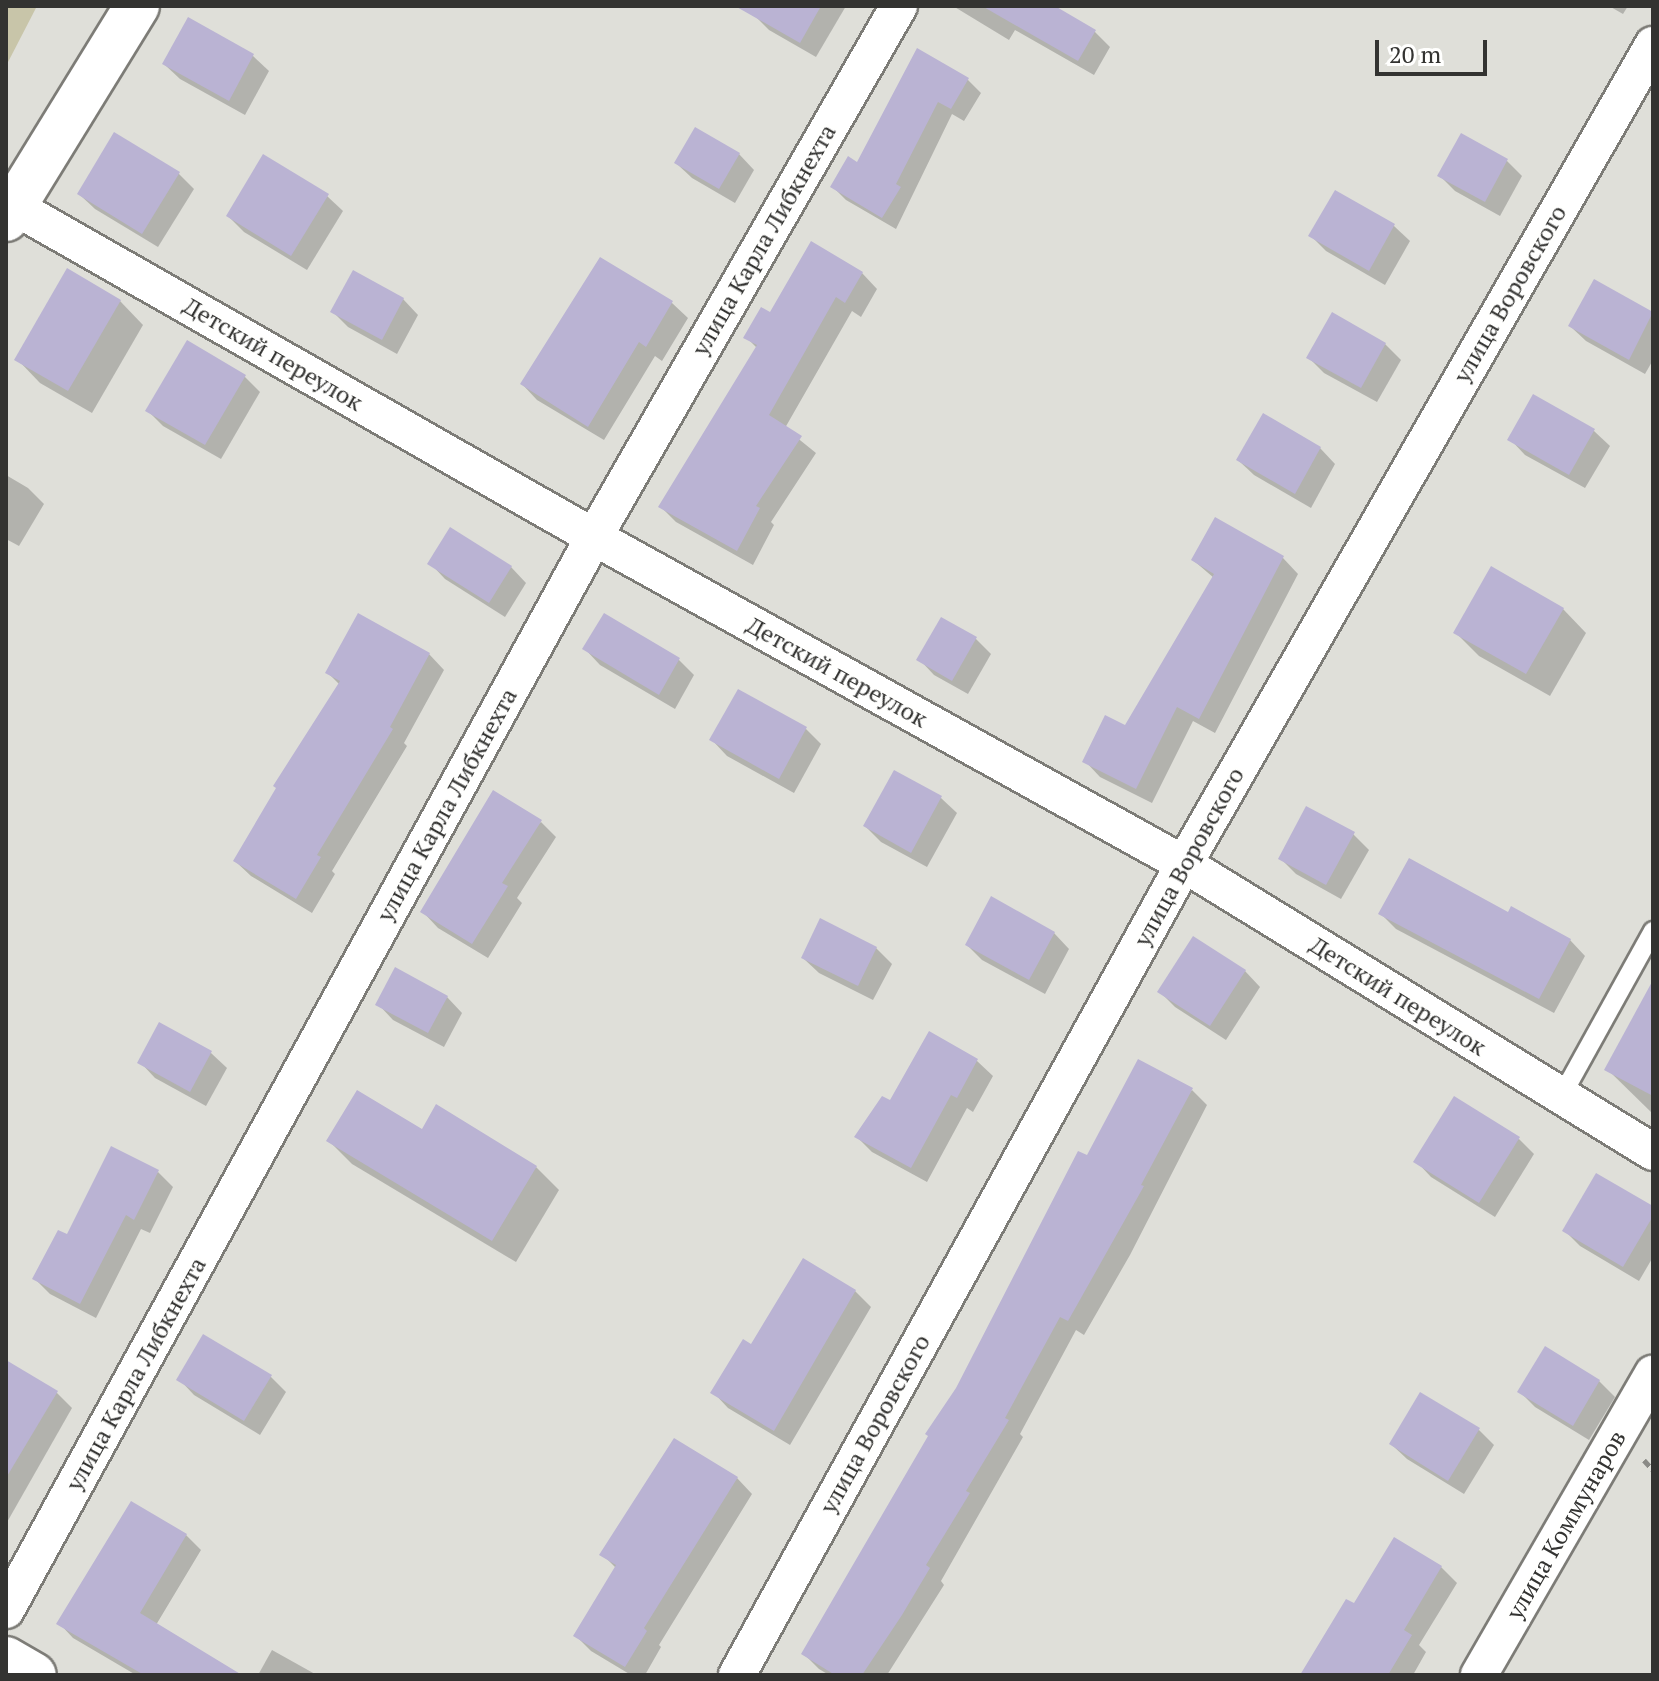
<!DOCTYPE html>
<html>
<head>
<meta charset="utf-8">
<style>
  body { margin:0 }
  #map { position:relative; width:1659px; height:1681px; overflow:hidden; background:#dfdfd9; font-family:"PT Serif",serif }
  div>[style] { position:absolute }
  .green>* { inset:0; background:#c8c5a9 }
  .shadow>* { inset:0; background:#0003 }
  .building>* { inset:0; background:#bab3d3 }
  .path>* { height:5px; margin-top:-2.5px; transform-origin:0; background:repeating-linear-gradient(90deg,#8a8a86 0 8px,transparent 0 12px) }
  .roads { filter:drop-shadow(2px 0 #7d7c77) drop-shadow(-2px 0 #7d7c77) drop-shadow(0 2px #7d7c77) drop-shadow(0 -2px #7d7c77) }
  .service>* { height:18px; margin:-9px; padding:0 9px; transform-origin:9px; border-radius:9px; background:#fff }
  .minor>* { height:36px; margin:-18px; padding:0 18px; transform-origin:18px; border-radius:18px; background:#fff }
  .tertiary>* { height:44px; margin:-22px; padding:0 22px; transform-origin:22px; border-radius:22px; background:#fff }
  span { translate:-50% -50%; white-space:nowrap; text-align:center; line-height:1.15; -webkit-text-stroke:8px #fffffe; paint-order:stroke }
  .street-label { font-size:24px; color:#333331 }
  .frame { position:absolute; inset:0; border:8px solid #333331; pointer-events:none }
  .scale { position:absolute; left:1375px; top:40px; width:112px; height:36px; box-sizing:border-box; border:4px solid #333331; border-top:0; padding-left:10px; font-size:24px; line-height:28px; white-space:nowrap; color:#333331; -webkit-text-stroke:6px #fffffe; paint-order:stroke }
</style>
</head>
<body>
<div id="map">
  <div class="green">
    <div style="clip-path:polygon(6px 6px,37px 6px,6px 66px)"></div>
  </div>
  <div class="shadow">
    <div style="clip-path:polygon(759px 6px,846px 6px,816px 57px,769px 30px,754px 15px)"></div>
    <div style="clip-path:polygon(953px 6px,1051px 6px,1095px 32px,1110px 47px,1094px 75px,1015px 30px,1009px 40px)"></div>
    <div style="clip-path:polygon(1609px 6px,1628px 6px,1623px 14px)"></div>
    <div style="clip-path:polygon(188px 20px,253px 56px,269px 71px,245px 115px,180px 79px,164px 64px)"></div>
    <div style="clip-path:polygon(918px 51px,968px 80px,981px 93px,964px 121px,952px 114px,896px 229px,846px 200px,833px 187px,858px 164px)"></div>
    <div style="clip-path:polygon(1462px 136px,1507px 161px,1522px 176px,1500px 216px,1455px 191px,1440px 176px)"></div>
    <div style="clip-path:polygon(739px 154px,754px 170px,735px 203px,692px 178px,676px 163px)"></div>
    <div style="clip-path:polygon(178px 173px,194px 189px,158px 247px,95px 209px,79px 194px)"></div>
    <div style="clip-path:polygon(1336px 192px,1394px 226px,1410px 241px,1385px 285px,1326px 251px,1311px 236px)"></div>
    <div style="clip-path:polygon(327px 196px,343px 211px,307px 270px,244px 232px,228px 216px)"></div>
    <div style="clip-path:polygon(601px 260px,672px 303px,688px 318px,662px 361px,655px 356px,604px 440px,537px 400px,522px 384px)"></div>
    <div style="clip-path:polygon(862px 273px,877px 289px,861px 317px,852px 311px,785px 428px,816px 453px,771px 522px,774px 525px,753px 565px,676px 522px,660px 506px,757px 348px,746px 337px,771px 315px)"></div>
    <div style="clip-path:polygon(1595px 282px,1653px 314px,1653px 360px,1645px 374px,1586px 341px,1570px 326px)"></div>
    <div style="clip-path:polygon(403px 299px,418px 315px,397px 354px,348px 327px,333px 312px)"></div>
    <div style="clip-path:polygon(120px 301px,143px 325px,92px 413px,40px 383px,17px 359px)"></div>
    <div style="clip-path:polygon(1333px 315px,1385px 344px,1401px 360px,1377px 402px,1324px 373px,1309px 358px)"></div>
    <div style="clip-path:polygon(244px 376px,260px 392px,221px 459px,163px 426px,148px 411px)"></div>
    <div style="clip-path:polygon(1534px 397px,1594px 431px,1610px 446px,1585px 488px,1525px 455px,1510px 439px)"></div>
    <div style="clip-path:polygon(1320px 448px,1335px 464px,1311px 508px,1254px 475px,1238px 460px)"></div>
    <div style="clip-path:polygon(6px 475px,28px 488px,44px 504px,19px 546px,6px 539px)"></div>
    <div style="clip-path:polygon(1216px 520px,1283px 558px,1298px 574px,1215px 733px,1193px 721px,1152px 803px,1100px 777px,1085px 761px,1126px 728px,1214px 578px,1193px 560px)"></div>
    <div style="clip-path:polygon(430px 563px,511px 567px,526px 583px,505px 617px,445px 579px)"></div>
    <div style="clip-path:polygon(1563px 609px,1586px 633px,1550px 696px,1479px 656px,1456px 633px)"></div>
    <div style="clip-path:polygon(942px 619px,976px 639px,991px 654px,968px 694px,934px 675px,919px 659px)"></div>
    <div style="clip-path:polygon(585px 649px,679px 660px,694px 675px,675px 709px,600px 665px)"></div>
    <div style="clip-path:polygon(429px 654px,444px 670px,404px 743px,407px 746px,332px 871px,335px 874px,312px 913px,251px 876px,235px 861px,340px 685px,328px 673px)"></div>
    <div style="clip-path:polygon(806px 729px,821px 744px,794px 793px,727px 756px,712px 740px)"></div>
    <div style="clip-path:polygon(895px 773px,941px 798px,957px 813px,927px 867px,881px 842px,865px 826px)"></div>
    <div style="clip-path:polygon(541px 822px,556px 837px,517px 898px,522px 903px,488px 958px,438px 928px,423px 912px)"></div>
    <div style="clip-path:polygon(1353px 834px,1369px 850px,1341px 899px,1296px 874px,1280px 858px)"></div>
    <div style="clip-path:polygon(1381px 914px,1509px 915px,1570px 940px,1585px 956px,1554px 1013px,1396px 929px)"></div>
    <div style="clip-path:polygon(1054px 933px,1069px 949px,1045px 994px,982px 960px,967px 945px)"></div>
    <div style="clip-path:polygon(876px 948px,892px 964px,873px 1000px,819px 973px,803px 958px)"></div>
    <div style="clip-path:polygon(1245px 971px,1260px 987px,1226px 1040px,1175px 1007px,1160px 992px)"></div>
    <div style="clip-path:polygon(1653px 984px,1653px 1114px,1607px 1069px)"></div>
    <div style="clip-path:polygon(447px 997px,462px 1013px,444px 1047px,393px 1020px,378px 1004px)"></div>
    <div style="clip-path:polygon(160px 1025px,211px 1053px,227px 1068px,206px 1106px,155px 1078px,140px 1062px)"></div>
    <div style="clip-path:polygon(930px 1034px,977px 1061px,993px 1076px,973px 1112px,967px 1108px,927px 1182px,872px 1152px,857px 1137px,891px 1103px)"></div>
    <div style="clip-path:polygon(1192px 1090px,1207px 1105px,1130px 1255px,1084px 1335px,1076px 1330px,1020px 1434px,1023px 1437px,941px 1581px,944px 1585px,887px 1675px,829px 1675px,819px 1669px,804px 1654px,957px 1389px)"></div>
    <div style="clip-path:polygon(422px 1132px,536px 1167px,559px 1190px,516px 1262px,352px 1164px,329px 1141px)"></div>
    <div style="clip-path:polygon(1519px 1139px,1534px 1154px,1495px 1217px,1431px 1177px,1416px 1161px)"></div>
    <div style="clip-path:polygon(158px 1172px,173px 1187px,150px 1233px,141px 1229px,96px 1318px,50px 1294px,35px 1279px,68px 1237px)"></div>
    <div style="clip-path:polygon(1653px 1208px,1653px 1257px,1639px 1281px,1580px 1246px,1565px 1231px)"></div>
    <div style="clip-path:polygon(804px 1260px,855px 1291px,871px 1307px,790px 1445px,728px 1408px,713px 1392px,752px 1347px)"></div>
    <div style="clip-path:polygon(6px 1363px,56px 1392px,72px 1408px,6px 1524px)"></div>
    <div style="clip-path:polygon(271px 1377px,286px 1392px,260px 1435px,194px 1395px,179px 1379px)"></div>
    <div style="clip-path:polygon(1599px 1381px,1615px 1397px,1589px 1440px,1535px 1407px,1520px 1392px)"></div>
    <div style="clip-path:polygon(1479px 1430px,1494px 1445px,1464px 1494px,1407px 1459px,1391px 1444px)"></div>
    <div style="clip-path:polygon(737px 1478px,752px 1494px,659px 1645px,661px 1647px,645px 1675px,631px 1675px,591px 1651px,575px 1635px,616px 1568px,602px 1554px)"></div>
    <div style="clip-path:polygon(186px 1535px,201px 1550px,156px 1625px,239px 1675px,136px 1675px,73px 1638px,59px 1623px)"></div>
    <div style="clip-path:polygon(1441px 1567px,1457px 1583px,1419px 1645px,1426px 1652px,1413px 1675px,1303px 1675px,1355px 1606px)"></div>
    <div style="clip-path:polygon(272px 1650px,315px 1674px,315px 1675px,258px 1675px)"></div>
  </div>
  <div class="building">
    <div style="clip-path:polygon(735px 6px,821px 6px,800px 43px)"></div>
    <div style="clip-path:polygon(982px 6px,1055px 6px,1096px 30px,1078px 61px)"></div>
    <div style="clip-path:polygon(188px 17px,254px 54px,229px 101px,162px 64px)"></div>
    <div style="clip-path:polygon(917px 48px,969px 78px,951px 109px,938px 102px,896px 184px,901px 187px,882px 218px,830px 187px,848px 156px,857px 162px)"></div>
    <div style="clip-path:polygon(695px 127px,740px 153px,719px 189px,674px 163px)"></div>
    <div style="clip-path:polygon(114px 132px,180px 172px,142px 234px,77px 194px)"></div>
    <div style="clip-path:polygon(1461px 133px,1508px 159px,1485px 202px,1437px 176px)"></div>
    <div style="clip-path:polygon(263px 154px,329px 194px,291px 256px,226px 216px)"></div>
    <div style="clip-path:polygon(1335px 190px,1395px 224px,1369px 271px,1308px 236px)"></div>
    <div style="clip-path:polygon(811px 241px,863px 272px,845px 303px,836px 297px,769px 415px,802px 436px,756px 506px,760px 508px,737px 551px,658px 507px,757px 345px,743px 338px,761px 307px,770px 312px)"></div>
    <div style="clip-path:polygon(600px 257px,673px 301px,646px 347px,639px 342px,588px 427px,520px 384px)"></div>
    <div style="clip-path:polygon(67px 268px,121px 300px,68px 391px,14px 360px)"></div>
    <div style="clip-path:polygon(353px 270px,404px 298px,382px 340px,330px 312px)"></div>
    <div style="clip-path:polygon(1594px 279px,1653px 312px,1629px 360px,1568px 326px)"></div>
    <div style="clip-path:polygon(1332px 312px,1386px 343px,1361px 388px,1306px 358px)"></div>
    <div style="clip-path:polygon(187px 340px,246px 375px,205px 445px,145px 411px)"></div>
    <div style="clip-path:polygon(1533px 394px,1595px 429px,1569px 475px,1507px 440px)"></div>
    <div style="clip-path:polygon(1263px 413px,1321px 447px,1295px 494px,1236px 460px)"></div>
    <div style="clip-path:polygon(1215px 517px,1284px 556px,1199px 719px,1177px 707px,1136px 789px,1082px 762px,1105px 715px,1125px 725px,1214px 574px,1191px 560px)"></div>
    <div style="clip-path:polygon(450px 527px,512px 566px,489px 603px,427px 564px)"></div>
    <div style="clip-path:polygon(1491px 566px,1564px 608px,1526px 674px,1453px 633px)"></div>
    <div style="clip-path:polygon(358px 613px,430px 653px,390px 727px,393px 729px,317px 855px,321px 857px,296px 899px,233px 861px,276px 788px,273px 786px,340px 681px,325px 673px)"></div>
    <div style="clip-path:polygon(604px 613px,680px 658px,659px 695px,582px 649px)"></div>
    <div style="clip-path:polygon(941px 617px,977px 637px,952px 681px,916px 660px)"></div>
    <div style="clip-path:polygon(738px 689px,807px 727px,779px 779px,709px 740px)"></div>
    <div style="clip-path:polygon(894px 770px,942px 796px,911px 853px,863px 826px)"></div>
    <div style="clip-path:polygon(493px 790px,542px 820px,502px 883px,508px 886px,472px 944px,420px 912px)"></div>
    <div style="clip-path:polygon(1306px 806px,1355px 832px,1326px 885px,1278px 859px)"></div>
    <div style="clip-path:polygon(1409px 858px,1508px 912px,1511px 906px,1571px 939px,1539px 999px,1378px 914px)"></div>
    <div style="clip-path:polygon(991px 896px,1055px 932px,1029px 980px,965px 945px)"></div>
    <div style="clip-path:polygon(820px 918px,877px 947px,858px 986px,801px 958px)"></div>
    <div style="clip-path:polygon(1193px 936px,1246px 970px,1210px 1026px,1157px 992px)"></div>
    <div style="clip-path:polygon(395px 967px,448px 996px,428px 1033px,375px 1005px)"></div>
    <div style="clip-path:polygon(1653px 980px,1653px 1096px,1604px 1070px)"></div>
    <div style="clip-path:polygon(159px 1022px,212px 1051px,190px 1092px,137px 1063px)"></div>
    <div style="clip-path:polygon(929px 1031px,978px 1059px,957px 1098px,951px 1095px,911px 1168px,854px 1137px,882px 1096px,890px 1100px)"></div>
    <div style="clip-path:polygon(1138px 1059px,1193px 1088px,1141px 1185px,1144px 1186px,1068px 1321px,1060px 1317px,1005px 1418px,1009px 1420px,966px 1491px,970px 1493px,926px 1565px,930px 1568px,902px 1615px,862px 1675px,835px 1675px,801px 1654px,928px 1436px,925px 1434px,956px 1388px,1078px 1151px,1087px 1155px)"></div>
    <div style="clip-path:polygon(357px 1090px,422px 1129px,436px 1104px,537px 1166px,492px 1241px,326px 1141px)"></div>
    <div style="clip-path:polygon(1454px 1096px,1520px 1137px,1479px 1203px,1413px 1162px)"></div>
    <div style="clip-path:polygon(111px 1146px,159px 1170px,134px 1220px,126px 1215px,80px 1304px,32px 1279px,58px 1230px,67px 1234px)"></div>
    <div style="clip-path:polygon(1596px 1173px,1653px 1206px,1653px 1216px,1623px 1267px,1562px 1231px)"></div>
    <div style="clip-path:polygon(803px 1258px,856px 1290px,774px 1431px,710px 1393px,743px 1339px,751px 1344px)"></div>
    <div style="clip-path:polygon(203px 1334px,272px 1375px,244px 1421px,176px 1380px)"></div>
    <div style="clip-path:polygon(1545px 1346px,1600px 1380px,1573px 1426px,1517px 1392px)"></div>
    <div style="clip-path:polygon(6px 1360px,58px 1391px,6px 1478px)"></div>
    <div style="clip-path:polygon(1420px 1392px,1480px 1428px,1448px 1481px,1389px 1444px)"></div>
    <div style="clip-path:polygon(674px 1438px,738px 1477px,644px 1628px,647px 1631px,625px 1667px,573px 1636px,616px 1565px,599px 1555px)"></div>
    <div style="clip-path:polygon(131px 1501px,187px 1534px,140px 1613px,242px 1675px,144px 1675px,56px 1624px)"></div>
    <div style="clip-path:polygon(1394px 1537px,1442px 1566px,1404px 1630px,1412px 1635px,1388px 1675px,1300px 1675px,1346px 1599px,1354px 1603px)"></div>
  </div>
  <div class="path">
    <div style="left:1644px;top:1460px;width:13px;rotate:48deg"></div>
  </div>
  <div class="roads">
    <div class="service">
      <div style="left:1561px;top:1097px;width:190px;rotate:-61deg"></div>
    </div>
    <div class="minor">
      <div style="left:13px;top:206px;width:669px;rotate:29.67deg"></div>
      <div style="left:594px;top:537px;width:675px;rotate:29deg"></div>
      <div style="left:1184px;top:864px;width:550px;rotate:31.55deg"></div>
      <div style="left:6px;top:1610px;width:1224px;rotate:-61.28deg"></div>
      <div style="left:594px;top:537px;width:612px;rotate:-60.13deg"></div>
      <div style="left:737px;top:1675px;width:926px;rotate:-61.14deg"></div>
      <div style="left:1184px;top:864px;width:944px;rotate:-60.2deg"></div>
      <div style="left:1479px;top:1675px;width:348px;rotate:-60deg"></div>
    </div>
    <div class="tertiary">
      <div style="left:6px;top:219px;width:250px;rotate:-58.4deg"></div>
      <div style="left:6px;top:1659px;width:32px;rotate:30deg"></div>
    </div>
  </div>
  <div class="street-label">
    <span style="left:764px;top:240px;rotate:-60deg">улица Карла Либкнехта</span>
    <span style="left:1510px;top:294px;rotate:-60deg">улица Воровского</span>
    <span style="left:273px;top:354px;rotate:30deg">Детский переулок</span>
    <span style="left:837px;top:672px;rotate:29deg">Детский переулок</span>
    <span style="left:447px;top:805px;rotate:-61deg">улица Карла Либкнехта</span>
    <span style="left:1189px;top:857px;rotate:-61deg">улица Воровского</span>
    <span style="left:1398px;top:996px;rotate:32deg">Детский переулок</span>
    <span style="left:136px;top:1374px;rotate:-61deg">улица Карла Либкнехта</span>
    <span style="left:875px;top:1424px;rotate:-61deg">улица Воровского</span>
    <span style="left:1566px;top:1525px;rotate:-60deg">улица Коммунаров</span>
  </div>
  <div class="frame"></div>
  <div class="scale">20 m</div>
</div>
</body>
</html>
